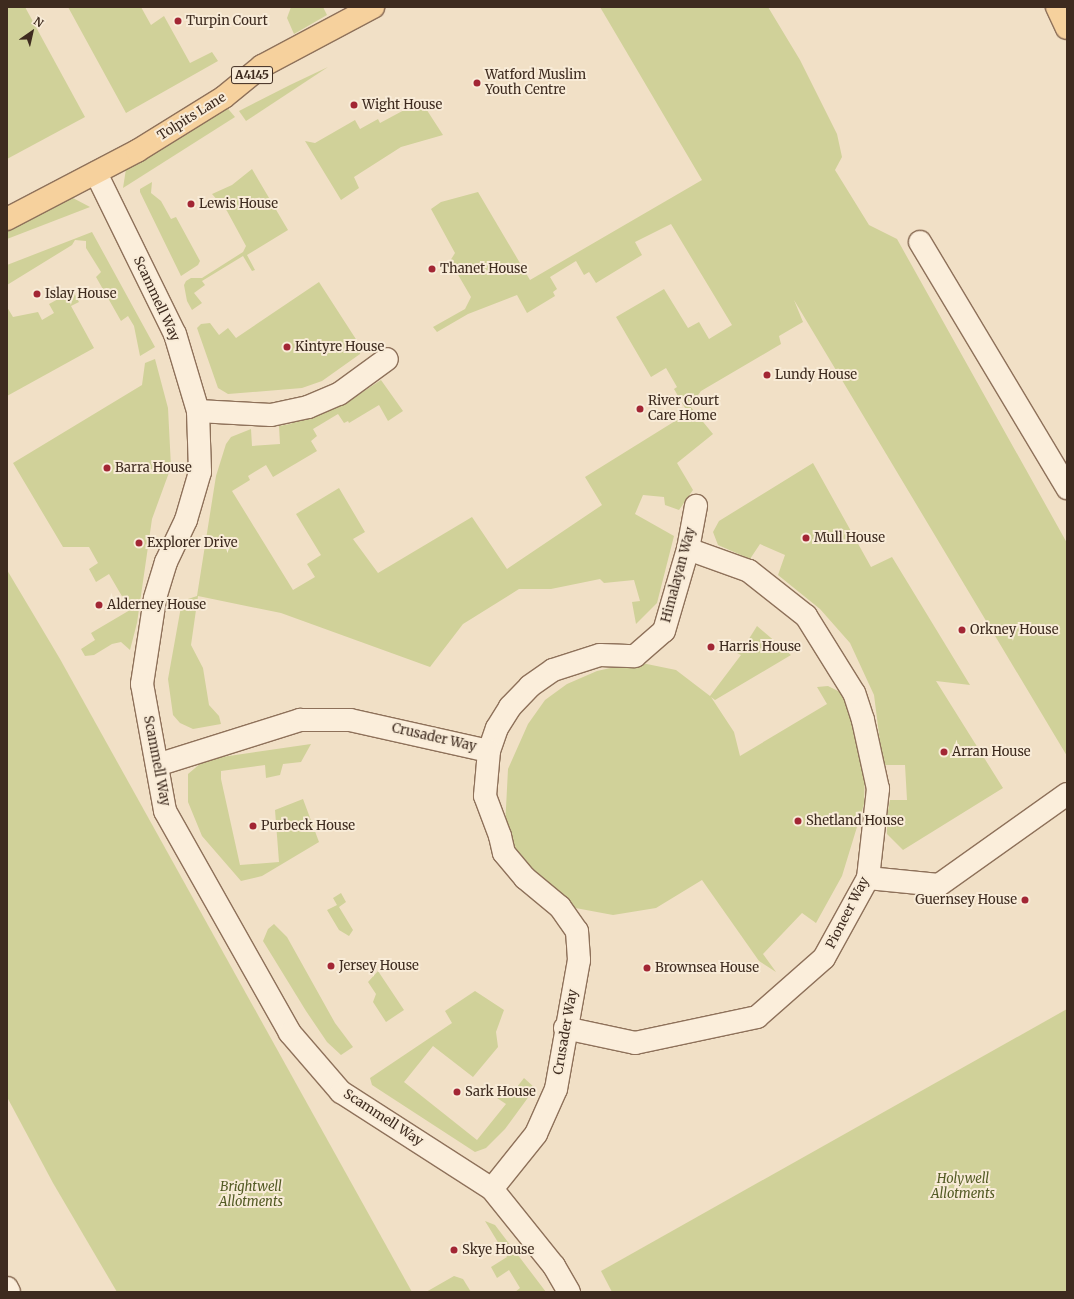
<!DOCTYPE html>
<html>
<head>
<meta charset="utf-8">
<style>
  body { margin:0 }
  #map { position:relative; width:1074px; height:1299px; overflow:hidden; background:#f1e0c6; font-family:Merriweather,serif }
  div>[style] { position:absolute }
  .green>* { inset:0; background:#d0d199 }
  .roads { filter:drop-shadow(1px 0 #8e715a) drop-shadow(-1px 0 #8e715a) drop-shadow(0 1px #8e715a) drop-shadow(0 -1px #8e715a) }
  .street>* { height:22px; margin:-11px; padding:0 11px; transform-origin:11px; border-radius:11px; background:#fbeedb }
  .primary>* { height:22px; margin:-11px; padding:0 11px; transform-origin:11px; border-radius:11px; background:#f6d19d }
  .dots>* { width:11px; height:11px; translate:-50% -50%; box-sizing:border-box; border:2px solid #f8ebd7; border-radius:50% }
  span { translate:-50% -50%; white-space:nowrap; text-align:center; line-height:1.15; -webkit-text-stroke:4px #f8ebd7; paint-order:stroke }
  .shield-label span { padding:1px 3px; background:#f8ebd7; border:1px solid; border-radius:3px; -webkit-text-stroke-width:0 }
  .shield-label { font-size:12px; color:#3e2b1f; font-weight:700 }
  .poi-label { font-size:13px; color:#3e2b1f }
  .left { translate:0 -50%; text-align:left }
  .right { translate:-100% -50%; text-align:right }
  .street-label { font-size:13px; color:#3e2b1f }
  .park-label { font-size:13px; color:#535b24; font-style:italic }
  .frame { position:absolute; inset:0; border:8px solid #3e2b1f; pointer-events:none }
  .north { position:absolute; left:12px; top:12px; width:40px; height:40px; -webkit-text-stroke:3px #f8ebd7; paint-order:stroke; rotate:34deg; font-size:11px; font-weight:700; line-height:16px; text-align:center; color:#3e2b1f }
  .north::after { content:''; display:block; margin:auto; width:14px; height:18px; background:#3e2b1f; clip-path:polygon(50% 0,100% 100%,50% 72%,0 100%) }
</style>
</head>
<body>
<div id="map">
  <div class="green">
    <div style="clip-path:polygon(7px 7px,25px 7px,85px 117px,7px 159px)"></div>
    <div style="clip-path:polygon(68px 7px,141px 7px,151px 25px,164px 16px,190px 63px,212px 52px,218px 61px,126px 113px)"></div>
    <div style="clip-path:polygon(291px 7px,323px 7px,327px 15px,294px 34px,287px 18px)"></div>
    <div style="clip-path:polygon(600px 7px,768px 7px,800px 60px,837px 134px,842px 157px,835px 170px,869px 225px,897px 239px,1067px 543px,1067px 756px,794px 300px,803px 322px,779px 336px,781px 344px,701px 391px,690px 406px,713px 434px,677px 463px,693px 490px,679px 510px,665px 505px,664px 497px,643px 495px,635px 514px,674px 536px,657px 603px,636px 624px,632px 602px,640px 601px,634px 580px,604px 583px,600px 579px,551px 589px,519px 589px,463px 624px,430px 667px,281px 613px,198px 596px,191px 645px,203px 668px,209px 705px,219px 716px,221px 724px,193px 729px,180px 723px,173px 715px,168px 679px,182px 601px,197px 596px,216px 476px,226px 444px,231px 437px,251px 429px,252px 446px,280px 444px,279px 426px,290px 424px,358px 395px,381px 380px,403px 411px,388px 421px,379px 405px,349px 423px,348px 421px,344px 423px,338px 414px,313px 429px,317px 436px,311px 441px,317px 451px,273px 477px,266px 465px,248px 476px,250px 480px,232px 491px,293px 590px,315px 577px,307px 564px,321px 555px,296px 514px,339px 488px,365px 532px,353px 539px,378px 573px,472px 517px,507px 569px,602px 505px,585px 477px,688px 413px,674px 389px,677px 387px,666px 368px,651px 377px,616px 317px,664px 289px,688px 328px,699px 322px,709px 339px,732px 325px,671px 224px,635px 242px,642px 255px,596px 283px,589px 272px,584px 275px,576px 261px,550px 277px,557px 289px,553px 292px,555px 296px,527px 313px,517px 295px,468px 314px,437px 332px,433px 327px,465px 309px,471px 297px,450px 261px,455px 253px,431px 209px,441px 202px,478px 192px,530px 280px,702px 180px)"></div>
    <div style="clip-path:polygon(328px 67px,246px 121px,239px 111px,290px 85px)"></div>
    <div style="clip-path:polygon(421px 101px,443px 135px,401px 147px,354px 177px,359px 188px,341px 200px,305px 141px,315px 143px,355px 120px,360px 129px,378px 119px,380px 123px)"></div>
    <div style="clip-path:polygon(224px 104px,235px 117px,123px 188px,126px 169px)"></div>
    <div style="clip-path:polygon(252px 169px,288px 230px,247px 255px,255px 270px,252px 271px,243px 256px,202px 281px,205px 285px,194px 293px,202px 303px,192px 310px,187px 301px,184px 285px,186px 281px,191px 278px,202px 278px,243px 252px,246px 246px,227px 211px,212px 194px,232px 185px)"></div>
    <div style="clip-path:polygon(152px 182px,151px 193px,161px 201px,171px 219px,176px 217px,200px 261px,198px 265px,181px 276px,140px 192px,140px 189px)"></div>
    <div style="clip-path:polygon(73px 198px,90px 207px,7px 239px,7px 228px,59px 200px)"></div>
    <div style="clip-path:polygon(92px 232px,155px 347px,140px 356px,134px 326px,128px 316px,121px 321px,96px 277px,101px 272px,86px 248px,86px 241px,75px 240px,72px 245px,7px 285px,7px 265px)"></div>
    <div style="clip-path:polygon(319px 282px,361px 347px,360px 354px,322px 381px,302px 388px,228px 394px,218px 388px,197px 328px,201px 324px,210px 323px,219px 335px,228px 328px,236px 338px)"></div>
    <div style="clip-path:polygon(73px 291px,79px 302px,71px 306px,94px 348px,7px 396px,7px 307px,13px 317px,38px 312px,42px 320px,54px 313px,49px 304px)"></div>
    <div style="clip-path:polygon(155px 359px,168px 408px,171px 467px,152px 519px,137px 623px,130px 650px,121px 642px,112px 644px,94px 655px,85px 656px,81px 649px,95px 640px,91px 633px,130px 610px,109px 574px,96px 582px,89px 569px,98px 563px,89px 547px,63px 547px,13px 463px,142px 385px,145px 363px)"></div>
    <div style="clip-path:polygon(813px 463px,871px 567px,892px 557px,970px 685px,936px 681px,1003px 788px,903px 850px,887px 834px,887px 816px,890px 800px,907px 800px,905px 765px,883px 765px,874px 695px,850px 643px,820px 609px,778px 575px,785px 555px,760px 544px,750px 559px,718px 545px,713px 532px,719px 521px)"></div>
    <div style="clip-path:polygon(7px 570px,60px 659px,412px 1292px,117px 1292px,53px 1183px,7px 1097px)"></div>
    <div style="clip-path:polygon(757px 626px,791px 655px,715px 700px,711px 697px,734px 732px,740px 756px,827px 704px,817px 687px,828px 686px,840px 692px,849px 707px,865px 769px,864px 804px,842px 876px,816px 923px,802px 913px,763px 954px,776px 972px,759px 961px,702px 880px,656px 908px,613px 915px,570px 907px,514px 854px,505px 827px,508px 769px,528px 724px,545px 700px,567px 684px,597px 671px,637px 662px,676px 670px,710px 696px,741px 655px,735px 652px,744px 641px,747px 642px)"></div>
    <div style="clip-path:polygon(311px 744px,301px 762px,283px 764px,280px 775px,266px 778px,265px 765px,221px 771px,221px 779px,240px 865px,279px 862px,275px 810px,303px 799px,319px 842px,262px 876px,241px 881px,202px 836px,188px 802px,188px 774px,201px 763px,222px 757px)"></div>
    <div style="clip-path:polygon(341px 893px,346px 902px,339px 907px,353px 930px,349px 936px,339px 930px,327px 910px,337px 905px,333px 898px)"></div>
    <div style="clip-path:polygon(274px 924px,287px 937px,335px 1023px,353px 1047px,341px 1055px,327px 1042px,306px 1011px,263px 941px,268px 929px)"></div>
    <div style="clip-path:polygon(378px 971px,404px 1010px,386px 1022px,373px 1002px,376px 994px,368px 982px)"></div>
    <div style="clip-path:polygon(475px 991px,504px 1010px,496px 1032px,498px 1047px,473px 1077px,433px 1046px,404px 1082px,477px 1140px,506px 1104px,494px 1096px,502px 1089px,510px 1096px,524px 1078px,535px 1088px,505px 1129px,486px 1148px,475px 1152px,372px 1085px,370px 1078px,452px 1023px,445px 1011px)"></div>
    <div style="clip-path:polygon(1067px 1009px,1067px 1292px,612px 1292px,601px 1271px)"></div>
    <div style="clip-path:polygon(485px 1221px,495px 1225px,546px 1292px,515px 1292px,520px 1288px,509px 1270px,497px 1278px,491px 1267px,507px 1257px)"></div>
    <div style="clip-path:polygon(454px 1276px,463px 1279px,471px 1292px,426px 1292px)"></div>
  </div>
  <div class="roads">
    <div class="street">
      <div style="left:96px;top:173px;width:179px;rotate:63.9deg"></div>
      <div style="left:175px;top:334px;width:80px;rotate:73.4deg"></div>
      <div style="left:198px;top:411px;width:61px;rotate:88.1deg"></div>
      <div style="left:200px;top:472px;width:50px;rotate:106.3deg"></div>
      <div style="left:186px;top:520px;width:47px;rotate:115.5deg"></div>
      <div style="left:166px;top:562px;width:39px;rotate:107deg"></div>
      <div style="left:155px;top:599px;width:86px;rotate:98.7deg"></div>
      <div style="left:142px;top:684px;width:129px;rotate:79.7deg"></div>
      <div style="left:165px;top:811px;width:255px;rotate:60.6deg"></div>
      <div style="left:290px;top:1033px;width:78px;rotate:49.2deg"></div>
      <div style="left:341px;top:1092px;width:179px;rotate:32.7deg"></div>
      <div style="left:492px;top:1189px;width:99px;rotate:51.2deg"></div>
      <div style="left:554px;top:1266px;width:30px;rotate:60deg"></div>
      <div style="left:920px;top:242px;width:287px;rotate:59.1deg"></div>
      <div style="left:198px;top:411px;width:73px;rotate:3.1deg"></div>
      <div style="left:271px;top:415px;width:38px;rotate:-12deg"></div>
      <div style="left:308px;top:407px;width:34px;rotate:-23deg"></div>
      <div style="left:339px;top:394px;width:59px;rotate:-36.1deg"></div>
      <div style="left:489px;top:751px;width:24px;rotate:-71deg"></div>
      <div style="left:497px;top:728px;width:25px;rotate:-58deg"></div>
      <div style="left:510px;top:707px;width:29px;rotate:-46deg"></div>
      <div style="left:530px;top:686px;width:28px;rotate:-35deg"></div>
      <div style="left:553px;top:670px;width:49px;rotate:-17.7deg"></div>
      <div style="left:600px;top:655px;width:35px;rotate:2deg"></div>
      <div style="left:635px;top:656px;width:38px;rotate:-41deg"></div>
      <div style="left:664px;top:631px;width:85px;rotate:-73.7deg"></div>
      <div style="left:688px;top:549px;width:44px;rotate:-79.5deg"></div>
      <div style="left:157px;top:765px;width:150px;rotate:-17.5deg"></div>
      <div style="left:300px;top:720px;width:50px"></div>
      <div style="left:350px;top:720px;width:142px;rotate:12.6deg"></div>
      <div style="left:489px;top:751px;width:45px;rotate:95.1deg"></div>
      <div style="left:485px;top:796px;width:43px;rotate:69.4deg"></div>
      <div style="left:500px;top:836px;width:17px;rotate:77deg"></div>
      <div style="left:504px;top:853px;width:33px;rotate:50deg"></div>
      <div style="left:525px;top:878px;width:45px;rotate:39.6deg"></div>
      <div style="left:560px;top:907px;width:29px;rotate:55deg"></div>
      <div style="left:577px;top:931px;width:29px;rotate:86deg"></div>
      <div style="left:579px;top:960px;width:131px;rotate:100.1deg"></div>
      <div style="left:556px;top:1089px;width:49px;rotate:114deg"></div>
      <div style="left:536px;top:1134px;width:70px;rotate:128.7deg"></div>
      <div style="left:868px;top:878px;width:71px;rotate:5.6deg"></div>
      <div style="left:939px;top:885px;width:157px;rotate:-35.4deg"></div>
      <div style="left:565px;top:1028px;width:72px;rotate:12.1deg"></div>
      <div style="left:635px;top:1043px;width:125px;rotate:-12deg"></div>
      <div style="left:757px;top:1017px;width:89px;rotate:-41.4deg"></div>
      <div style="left:824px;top:958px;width:91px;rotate:-61.2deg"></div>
      <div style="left:868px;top:878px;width:90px;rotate:-83.6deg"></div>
      <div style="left:878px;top:789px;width:71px;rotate:-102.3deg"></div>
      <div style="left:863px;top:720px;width:28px;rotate:-108deg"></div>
      <div style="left:854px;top:693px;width:91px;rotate:-121.9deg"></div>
      <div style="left:806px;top:616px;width:73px;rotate:-141.7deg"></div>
      <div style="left:749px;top:571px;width:65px;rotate:-160.2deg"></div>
      <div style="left:7px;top:1288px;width:4px;rotate:63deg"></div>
    </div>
    <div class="primary">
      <div style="left:1057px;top:7px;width:23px;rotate:65deg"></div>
      <div style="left:7px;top:219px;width:147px;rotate:-27.6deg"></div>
      <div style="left:137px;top:151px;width:102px;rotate:-31.8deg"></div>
      <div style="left:224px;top:97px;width:49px;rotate:-39.2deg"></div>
      <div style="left:262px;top:66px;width:126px;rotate:-28deg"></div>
    </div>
  </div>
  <div class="dots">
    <div style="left:178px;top:21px;background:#a22634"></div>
    <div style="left:477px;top:83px;background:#a22634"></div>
    <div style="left:354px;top:105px;background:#a22634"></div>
    <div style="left:191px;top:204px;background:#a22634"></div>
    <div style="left:432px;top:269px;background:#a22634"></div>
    <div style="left:37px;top:294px;background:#a22634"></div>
    <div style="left:287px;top:347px;background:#a22634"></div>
    <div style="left:767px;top:375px;background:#a22634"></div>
    <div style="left:640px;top:409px;background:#a22634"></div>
    <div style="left:107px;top:468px;background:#a22634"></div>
    <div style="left:806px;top:538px;background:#a22634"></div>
    <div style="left:139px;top:543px;background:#a22634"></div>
    <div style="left:99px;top:605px;background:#a22634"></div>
    <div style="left:962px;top:630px;background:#a22634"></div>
    <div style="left:711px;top:647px;background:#a22634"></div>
    <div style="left:944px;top:752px;background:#a22634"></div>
    <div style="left:798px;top:821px;background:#a22634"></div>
    <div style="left:253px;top:826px;background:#a22634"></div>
    <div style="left:1025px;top:900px;background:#a22634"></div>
    <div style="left:331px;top:966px;background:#a22634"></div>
    <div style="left:647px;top:968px;background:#a22634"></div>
    <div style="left:457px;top:1092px;background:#a22634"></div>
    <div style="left:454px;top:1250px;background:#a22634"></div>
  </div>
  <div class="shield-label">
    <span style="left:252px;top:75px">A4145</span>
  </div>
  <div class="poi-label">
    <span class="left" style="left:186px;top:21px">Turpin Court</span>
    <span class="left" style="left:485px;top:83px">Watford Muslim<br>Youth Centre</span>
    <span class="left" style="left:362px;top:105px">Wight House</span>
    <span class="left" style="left:199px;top:204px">Lewis House</span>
    <span class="left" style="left:440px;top:269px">Thanet House</span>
    <span class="left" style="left:45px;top:294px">Islay House</span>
    <span class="left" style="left:295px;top:347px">Kintyre House</span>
    <span class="left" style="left:775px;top:375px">Lundy House</span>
    <span class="left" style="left:648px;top:409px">River Court<br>Care Home</span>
    <span class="left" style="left:115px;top:468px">Barra House</span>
    <span class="left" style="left:814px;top:538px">Mull House</span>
    <span class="left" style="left:147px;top:543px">Explorer Drive</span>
    <span class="left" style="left:107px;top:605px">Alderney House</span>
    <span class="left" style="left:970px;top:630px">Orkney House</span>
    <span class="left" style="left:719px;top:647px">Harris House</span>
    <span class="left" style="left:952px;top:752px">Arran House</span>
    <span class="left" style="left:806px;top:821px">Shetland House</span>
    <span class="left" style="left:261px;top:826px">Purbeck House</span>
    <span class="right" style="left:1017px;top:900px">Guernsey House</span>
    <span class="left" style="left:339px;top:966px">Jersey House</span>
    <span class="left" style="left:655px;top:968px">Brownsea House</span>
    <span class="left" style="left:465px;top:1092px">Sark House</span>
    <span class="left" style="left:462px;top:1250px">Skye House</span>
  </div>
  <div class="street-label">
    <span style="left:192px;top:117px;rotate:-32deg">Tolpits Lane</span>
    <span style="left:156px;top:299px;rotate:65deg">Scammell Way</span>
    <span style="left:679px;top:575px;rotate:-75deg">Himalayan Way</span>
    <span style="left:434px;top:738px;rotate:13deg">Crusader Way</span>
    <span style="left:156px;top:761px;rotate:79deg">Scammell Way</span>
    <span style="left:848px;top:913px;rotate:-63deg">Pioneer Way</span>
    <span style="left:566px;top:1032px;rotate:-80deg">Crusader Way</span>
    <span style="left:383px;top:1118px;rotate:33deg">Scammell Way</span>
  </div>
  <div class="park-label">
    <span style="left:963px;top:1187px">Holywell<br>Allotments</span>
    <span style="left:251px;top:1195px">Brightwell<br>Allotments</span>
  </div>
  <div class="frame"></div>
  <div class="north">N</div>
</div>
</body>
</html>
